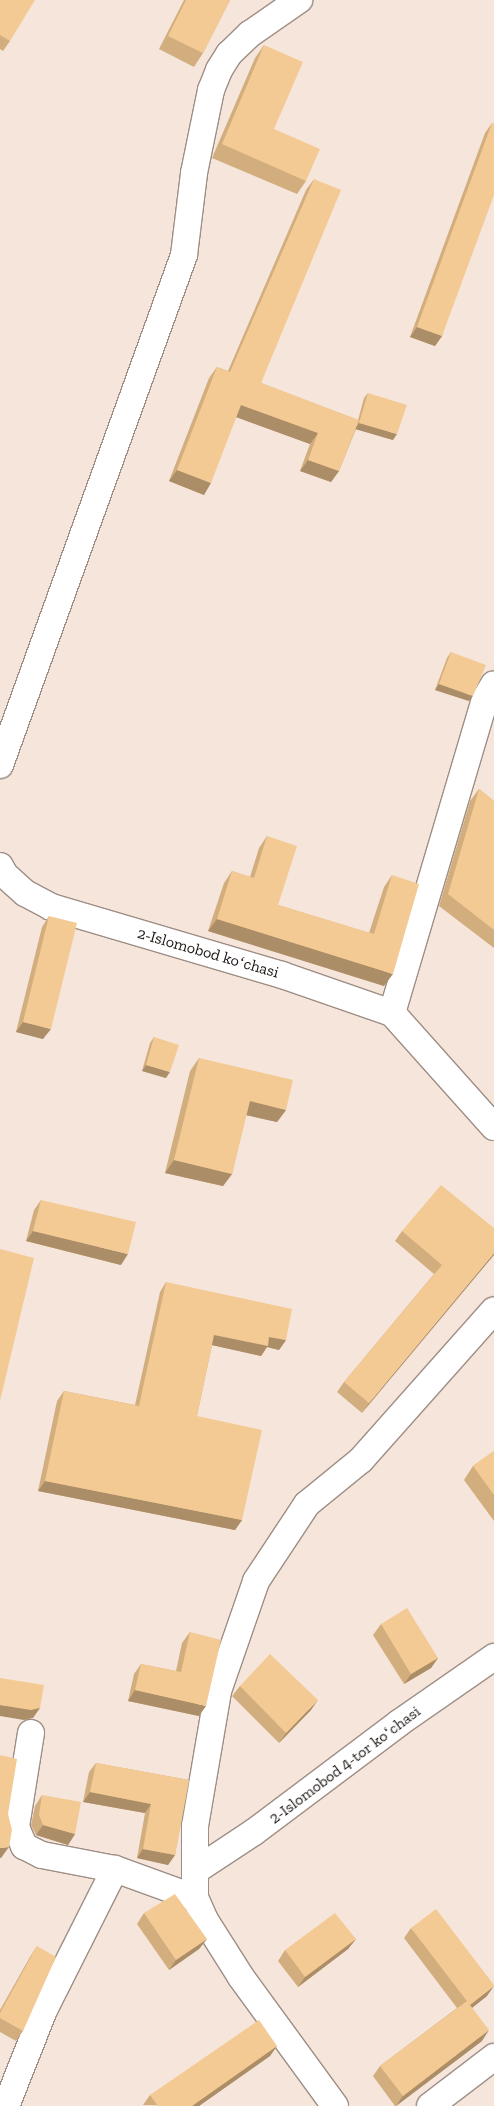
<!DOCTYPE html>
<html>
<head>
<meta charset="utf-8">
<style>
  body { margin:0 }
  #map { position:relative; width:494px; height:2106px; overflow:hidden; background:#f6e5db; font-family:"Zilla Slab",serif }
  div>[style] { position:absolute }
  .roads { filter:drop-shadow(1px 0 #9e8e85) drop-shadow(-1px 0 #9e8e85) drop-shadow(0 1px #9e8e85) drop-shadow(0 -1px #9e8e85) }
  .minor>* { height:26px; margin:-13px; padding:0 13px; transform-origin:13px; border-radius:13px; background:#fff }
  .wall>* { inset:0; background:#d2ae7f }
  .shaded-wall>* { inset:0; background:#ab8d68 }
  .building>* { inset:0; background:#f4ca94 }
  span { translate:-50% -50%; white-space:nowrap; text-align:center; line-height:1.15; -webkit-text-stroke:5px #fff; paint-order:stroke }
  .street-label { font-size:16px; color:#1c1613 }
</style>
</head>
<body>
<div id="map">
  <div class="roads">
    <div class="minor">
      <div style="left:0;top:765px;width:542px;rotate:-70.16deg"></div>
      <div style="left:184px;top:255px;width:83px;rotate:-83deg"></div>
      <div style="left:194px;top:173px;width:85px;rotate:-78.4deg"></div>
      <div style="left:211px;top:90px;width:22px;rotate:-68deg"></div>
      <div style="left:219px;top:70px;width:19px;rotate:-58deg"></div>
      <div style="left:229px;top:54px;width:29px;rotate:-44deg"></div>
      <div style="left:250px;top:34px;width:60px;rotate:-34.8deg"></div>
      <div style="left:0;top:866px;width:10px;rotate:61deg"></div>
      <div style="left:5px;top:875px;width:27px;rotate:42deg"></div>
      <div style="left:25px;top:893px;width:30px;rotate:28deg"></div>
      <div style="left:51px;top:907px;width:241px;rotate:16.4deg"></div>
      <div style="left:282px;top:975px;width:116px;rotate:19.1deg"></div>
      <div style="left:392px;top:1013px;width:153px;rotate:48.2deg"></div>
      <div style="left:392px;top:1013px;width:327px;rotate:-73.5deg"></div>
      <div style="left:485px;top:699px;width:17px;rotate:-59deg"></div>
      <div style="left:31px;top:1733px;width:95px;rotate:99.1deg"></div>
      <div style="left:16px;top:1827px;width:21px;rotate:67deg"></div>
      <div style="left:24px;top:1846px;width:20px;rotate:27deg"></div>
      <div style="left:42px;top:1855px;width:74px;rotate:10.9deg"></div>
      <div style="left:115px;top:1869px;width:85px;rotate:19.9deg"></div>
      <div style="left:195px;top:1871px;width:71px;rotate:-33.5deg"></div>
      <div style="left:254px;top:1832px;width:181px;rotate:-36.9deg"></div>
      <div style="left:399px;top:1723px;width:116px;rotate:-34.8deg"></div>
      <div style="left:6px;top:2106px;width:103px;rotate:-68.4deg"></div>
      <div style="left:44px;top:2010px;width:158px;rotate:-63.3deg"></div>
      <div style="left:335px;top:2106px;width:160px;rotate:-126.1deg"></div>
      <div style="left:241px;top:1977px;width:67px;rotate:-122.3deg"></div>
      <div style="left:205px;top:1920px;width:24px;rotate:-114deg"></div>
      <div style="left:195px;top:1898px;width:72px;rotate:-90deg"></div>
      <div style="left:195px;top:1826px;width:137px;rotate:-80.3deg"></div>
      <div style="left:218px;top:1691px;width:116px;rotate:-70.9deg"></div>
      <div style="left:256px;top:1581px;width:92px;rotate:-56.5deg"></div>
      <div style="left:307px;top:1504px;width:70px;rotate:-39.2deg"></div>
      <div style="left:361px;top:1460px;width:200px;rotate:-48.4deg"></div>
      <div style="left:430px;top:2106px;width:81px;rotate:-37.4deg"></div>
    </div>
  </div>
  <div class="wall">
    <div style="clip-path:polygon(0 0,10px 41px,3px 51px,0 49px)"></div>
    <div style="clip-path:polygon(184px 0,230px 0,203px 53px,194px 67px,159px 49px)"></div>
    <div style="clip-path:polygon(264px 45px,274px 129px,306px 181px,297px 194px,212px 158px,255px 58px)"></div>
    <div style="clip-path:polygon(492px 123px,442px 336px,435px 346px,410px 337px,485px 133px)"></div>
    <div style="clip-path:polygon(314px 179px,261px 383px,358px 420px,364px 398px,368px 393px,393px 440px,356px 429px,339px 471px,331px 482px,300px 471px,310px 444px,236px 417px,204px 495px,169px 481px,209px 378px,217px 367px,228px 371px,306px 190px)"></div>
    <div style="clip-path:polygon(451px 652px,469px 701px,435px 690px,447px 658px)"></div>
    <div style="clip-path:polygon(479px 789px,494px 801px,494px 948px,439px 906px,470px 801px)"></div>
    <div style="clip-path:polygon(267px 836px,278px 905px,369px 933px,384px 887px,392px 875px,384px 986px,208px 931px,224px 883px,232px 871px,250px 877px,259px 848px)"></div>
    <div style="clip-path:polygon(49px 916px,43px 1039px,16px 1032px,42px 927px)"></div>
    <div style="clip-path:polygon(154px 1037px,166px 1078px,142px 1071px,150px 1043px)"></div>
    <div style="clip-path:polygon(199px 1058px,286px 1110px,277px 1122px,246px 1115px,232px 1174px,223px 1186px,165px 1173px,190px 1071px)"></div>
    <div style="clip-path:polygon(41px 1200px,121px 1265px,26px 1241px,34px 1210px)"></div>
    <div style="clip-path:polygon(494px 1228px,362px 1413px,337px 1392px,344px 1382px,434px 1274px,395px 1241px,402px 1231px)"></div>
    <div style="clip-path:polygon(166px 1282px,286px 1340px,279px 1350px,267px 1347px,261px 1356px,212px 1345px,197px 1416px,242px 1520px,235px 1530px,38px 1491px,57px 1401px,64px 1391px,135px 1405px,160px 1292px)"></div>
    <div style="clip-path:polygon(494px 1451px,494px 1521px,464px 1480px,473px 1466px)"></div>
    <div style="clip-path:polygon(381px 1624px,438px 1658px,431px 1668px,404px 1684px,373px 1635px)"></div>
    <div style="clip-path:polygon(190px 1632px,199px 1716px,128px 1701px,134px 1674px,141px 1664px,176px 1671px,182px 1643px)"></div>
    <div style="clip-path:polygon(240px 1686px,311px 1710px,279px 1743px,232px 1696px)"></div>
    <div style="clip-path:polygon(96px 1763px,189px 1780px,175px 1855px,168px 1865px,137px 1858px,145px 1813px,83px 1802px,89px 1772px)"></div>
    <div style="clip-path:polygon(42px 1795px,75px 1834px,68px 1845px,36px 1835px,31px 1825px,35px 1806px)"></div>
    <div style="clip-path:polygon(144px 1913px,207px 1939px,199px 1949px,169px 1970px,137px 1924px)"></div>
    <div style="clip-path:polygon(411px 1928px,487px 1996px,472px 2008px,482px 2041px,396px 2106px,395px 2106px,373px 2076px,380px 2066px,457px 2008px,404px 1938px)"></div>
    <div style="clip-path:polygon(356px 1939px,348px 1949px,298px 1987px,278px 1961px,285px 1950px)"></div>
    <div style="clip-path:polygon(37px 1946px,23px 2031px,16px 2041px,0 2032px,0 2010px,30px 1957px)"></div>
    <div style="clip-path:polygon(277px 2046px,270px 2056px,199px 2106px,143px 2105px,150px 2095px)"></div>
  </div>
  <div class="shaded-wall">
    <div style="clip-path:polygon(417px 327px,442px 336px,435px 346px,410px 337px)"></div>
    <div style="clip-path:polygon(241px 405px,318px 433px,310px 444px,233px 416px)"></div>
    <div style="clip-path:polygon(359px 423px,397px 434px,393px 440px,355px 429px)"></div>
    <div style="clip-path:polygon(308px 460px,339px 471px,331px 482px,300px 471px)"></div>
    <div style="clip-path:polygon(177px 470px,211px 483px,204px 495px,169px 481px)"></div>
    <div style="clip-path:polygon(439px 684px,473px 696px,469px 701px,435px 690px)"></div>
    <div style="clip-path:polygon(217px 919px,393px 974px,384px 986px,208px 931px)"></div>
    <div style="clip-path:polygon(23px 1022px,51px 1029px,43px 1039px,16px 1032px)"></div>
    <div style="clip-path:polygon(146px 1065px,170px 1072px,166px 1078px,142px 1071px)"></div>
    <div style="clip-path:polygon(250px 1101px,286px 1110px,277px 1122px,241px 1114px)"></div>
    <div style="clip-path:polygon(174px 1160px,232px 1174px,223px 1186px,165px 1173px)"></div>
    <div style="clip-path:polygon(33px 1231px,128px 1254px,121px 1265px,26px 1241px)"></div>
    <div style="clip-path:polygon(494px 1253px,494px 1255px,362px 1413px,369px 1403px)"></div>
    <div style="clip-path:polygon(214px 1335px,269px 1337px,286px 1340px,279px 1350px,267px 1347px,261px 1356px,207px 1344px)"></div>
    <div style="clip-path:polygon(45px 1481px,242px 1520px,235px 1530px,38px 1491px)"></div>
    <div style="clip-path:polygon(438px 1658px,431px 1668px,404px 1684px,411px 1674px)"></div>
    <div style="clip-path:polygon(135px 1690px,206px 1706px,199px 1716px,128px 1701px)"></div>
    <div style="clip-path:polygon(318px 1700px,311px 1710px,279px 1743px,286px 1733px)"></div>
    <div style="clip-path:polygon(0 1705px,40px 1708px,33px 1718px,24px 1720px,0 1716px)"></div>
    <div style="clip-path:polygon(90px 1792px,151px 1804px,145px 1813px,83px 1802px)"></div>
    <div style="clip-path:polygon(43px 1825px,75px 1834px,68px 1845px,36px 1835px)"></div>
    <div style="clip-path:polygon(9px 1847px,1px 1858px,0 1858px,0 1848px)"></div>
    <div style="clip-path:polygon(143px 1849px,175px 1855px,168px 1865px,137px 1858px)"></div>
    <div style="clip-path:polygon(207px 1939px,199px 1949px,169px 1970px,176px 1960px)"></div>
    <div style="clip-path:polygon(356px 1939px,348px 1949px,298px 1987px,305px 1977px)"></div>
    <div style="clip-path:polygon(494px 1986px,487px 1996px,463px 2015px,470px 2005px)"></div>
    <div style="clip-path:polygon(489px 2030px,482px 2041px,396px 2106px,403px 2096px)"></div>
    <div style="clip-path:polygon(277px 2046px,270px 2056px,199px 2106px,192px 2106px)"></div>
  </div>
  <div class="building">
    <div style="clip-path:polygon(0 0,35px 0,10px 41px,0 35px)"></div>
    <div style="clip-path:polygon(186px 0,230px 0,203px 53px,168px 36px)"></div>
    <div style="clip-path:polygon(264px 45px,303px 62px,274px 129px,320px 149px,306px 181px,222px 144px)"></div>
    <div style="clip-path:polygon(492px 123px,494px 123px,494px 195px,442px 336px,417px 327px)"></div>
    <div style="clip-path:polygon(314px 179px,341px 190px,261px 383px,359px 420px,339px 471px,308px 460px,318px 433px,241px 405px,211px 483px,177px 470px,217px 367px,230px 372px)"></div>
    <div style="clip-path:polygon(368px 393px,407px 405px,397px 434px,359px 423px)"></div>
    <div style="clip-path:polygon(451px 652px,486px 665px,473px 696px,439px 684px)"></div>
    <div style="clip-path:polygon(479px 789px,494px 801px,494px 930px,448px 894px)"></div>
    <div style="clip-path:polygon(267px 836px,297px 846px,278px 905px,374px 934px,392px 875px,419px 884px,393px 974px,217px 919px,232px 871px,254px 878px)"></div>
    <div style="clip-path:polygon(49px 916px,77px 923px,51px 1029px,23px 1022px)"></div>
    <div style="clip-path:polygon(154px 1037px,179px 1045px,170px 1072px,146px 1065px)"></div>
    <div style="clip-path:polygon(199px 1058px,293px 1080px,286px 1110px,250px 1101px,232px 1174px,174px 1160px)"></div>
    <div style="clip-path:polygon(441px 1185px,494px 1228px,494px 1253px,369px 1403px,344px 1382px,442px 1265px,402px 1231px)"></div>
    <div style="clip-path:polygon(41px 1200px,136px 1222px,128px 1254px,33px 1231px)"></div>
    <div style="clip-path:polygon(0 1249px,34px 1258px,0 1401px)"></div>
    <div style="clip-path:polygon(166px 1282px,292px 1309px,286px 1340px,269px 1337px,268px 1346px,214px 1335px,197px 1416px,262px 1430px,242px 1520px,45px 1481px,64px 1391px,139px 1406px)"></div>
    <div style="clip-path:polygon(494px 1451px,494px 1495px,473px 1466px)"></div>
    <div style="clip-path:polygon(407px 1608px,438px 1658px,411px 1674px,381px 1624px)"></div>
    <div style="clip-path:polygon(190px 1632px,221px 1640px,206px 1706px,135px 1690px,141px 1664px,181px 1672px)"></div>
    <div style="clip-path:polygon(270px 1654px,318px 1700px,286px 1733px,240px 1686px)"></div>
    <div style="clip-path:polygon(0 1678px,44px 1685px,40px 1708px,31px 1710px,0 1705px)"></div>
    <div style="clip-path:polygon(0 1755px,17px 1759px,8px 1814px,12px 1830px,9px 1847px,0 1848px)"></div>
    <div style="clip-path:polygon(96px 1763px,189px 1780px,175px 1855px,143px 1849px,151px 1804px,90px 1792px)"></div>
    <div style="clip-path:polygon(42px 1795px,81px 1802px,75px 1834px,43px 1825px,39px 1815px)"></div>
    <div style="clip-path:polygon(175px 1894px,207px 1939px,176px 1960px,144px 1913px)"></div>
    <div style="clip-path:polygon(436px 1909px,494px 1985px,494px 1986px,470px 2005px,411px 1928px)"></div>
    <div style="clip-path:polygon(335px 1913px,356px 1939px,305px 1977px,285px 1950px)"></div>
    <div style="clip-path:polygon(37px 1946px,56px 1957px,23px 2031px,0 2018px,0 2013px)"></div>
    <div style="clip-path:polygon(467px 2001px,489px 2030px,403px 2096px,380px 2066px)"></div>
    <div style="clip-path:polygon(259px 2020px,277px 2046px,192px 2106px,158px 2106px,150px 2095px)"></div>
  </div>
  <div class="street-label">
    <span style="left:208px;top:953px;rotate:16deg">2-Islomobod koʻchasi</span>
    <span style="left:345px;top:1765px;rotate:-37deg">2-Islomobod 4-tor koʻchasi</span>
  </div>
</div>
</body>
</html>
